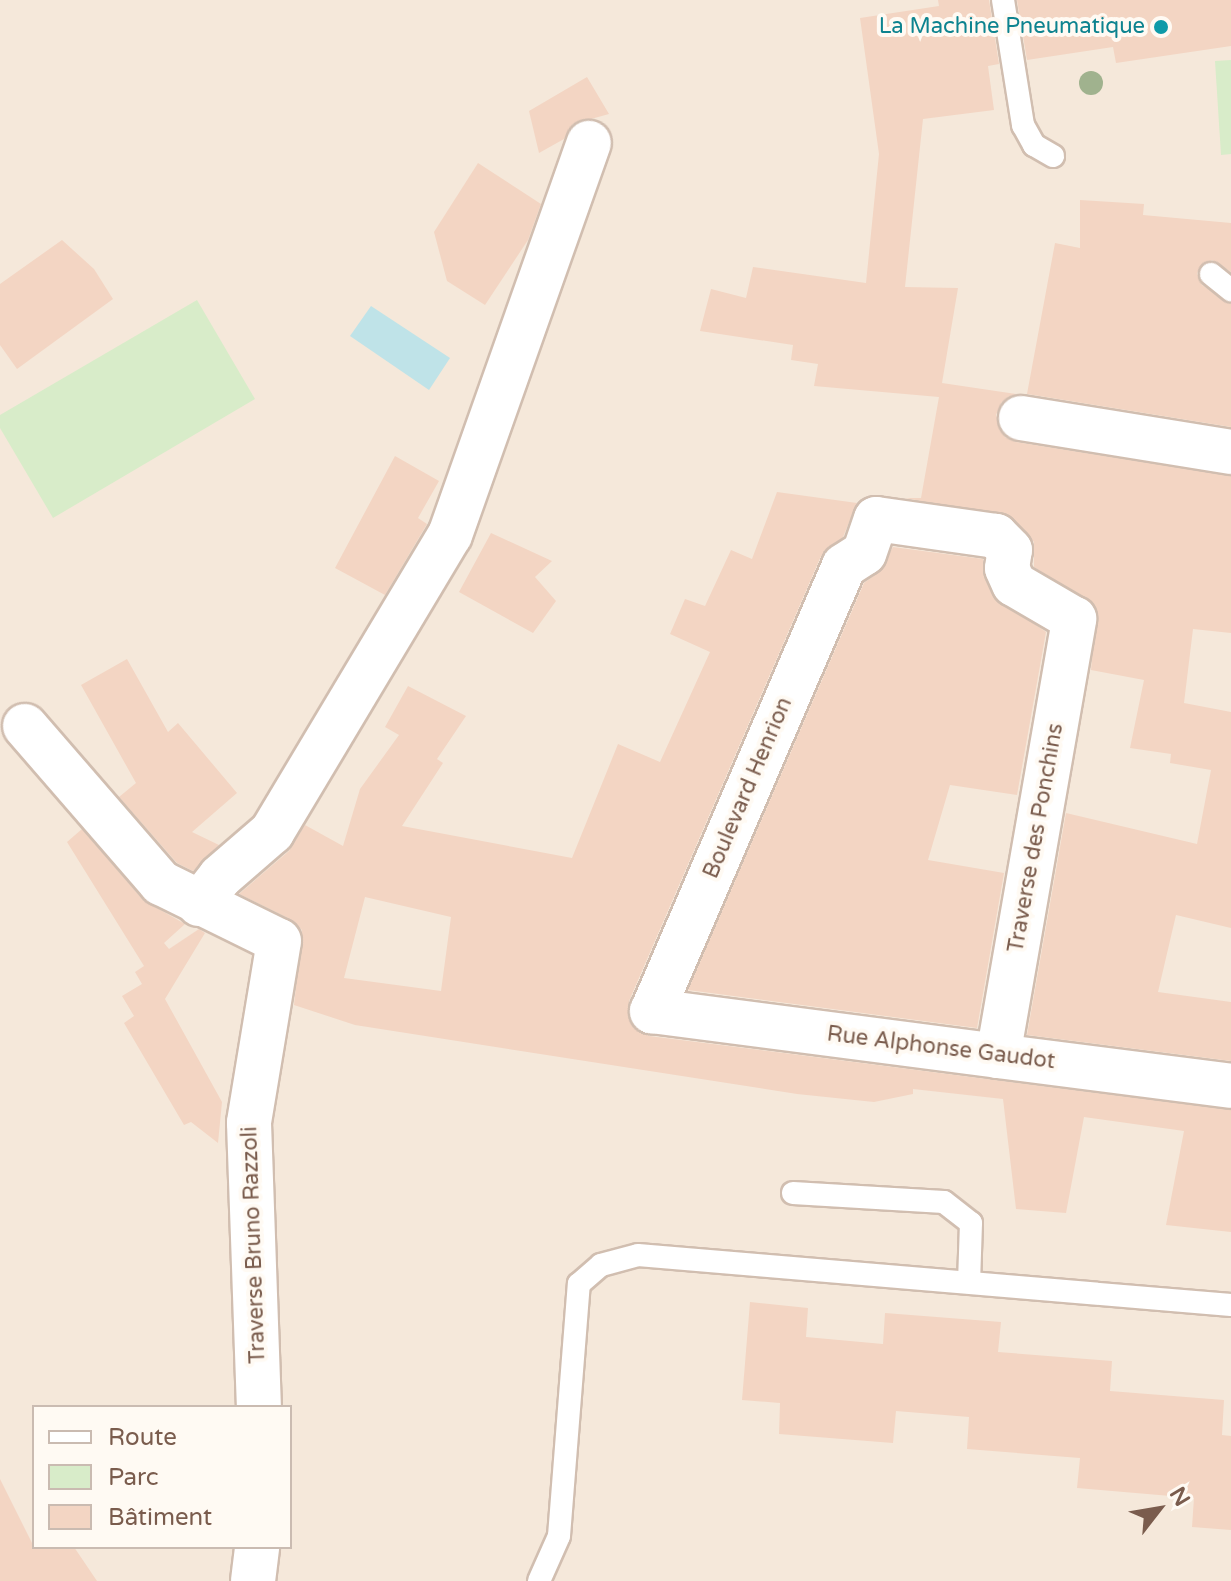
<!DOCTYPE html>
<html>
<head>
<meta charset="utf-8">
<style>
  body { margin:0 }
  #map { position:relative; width:1231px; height:1581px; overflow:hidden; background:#fdf6ec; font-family:"Varela Round",sans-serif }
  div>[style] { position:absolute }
  .residential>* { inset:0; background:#f5e8da }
  .green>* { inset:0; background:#d8ecc9 }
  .water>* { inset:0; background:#bfe3e8 }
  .building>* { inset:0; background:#f3d5c3 }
  .roads { filter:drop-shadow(2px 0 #d1beb0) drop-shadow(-2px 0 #d1beb0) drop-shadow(0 2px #d1beb0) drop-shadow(0 -2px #d1beb0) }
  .service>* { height:22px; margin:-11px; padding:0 11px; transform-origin:11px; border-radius:11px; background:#fff }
  .minor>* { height:44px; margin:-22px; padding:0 22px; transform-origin:22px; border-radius:22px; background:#fff }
  .trees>* { width:24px; height:24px; margin:-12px; border-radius:50%; background:#a0b28e }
  .dots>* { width:22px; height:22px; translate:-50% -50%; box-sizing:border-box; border:4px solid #fffaf3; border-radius:50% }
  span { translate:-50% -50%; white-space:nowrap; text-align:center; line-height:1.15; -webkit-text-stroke:8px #fffaf3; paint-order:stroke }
  .culture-label { font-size:22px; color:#0d838f }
  .right { translate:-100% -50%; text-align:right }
  .street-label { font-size:22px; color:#7a5c4d }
  .legend { position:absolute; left:32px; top:1405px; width:260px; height:144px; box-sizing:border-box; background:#fffaf3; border:2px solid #cabbb1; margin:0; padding:10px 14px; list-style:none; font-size:24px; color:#7a5c4d }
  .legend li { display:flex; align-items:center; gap:16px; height:40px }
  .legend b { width:40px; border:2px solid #cabbb1 }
  .north { position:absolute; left:1119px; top:1469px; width:80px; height:80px; -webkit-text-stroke:6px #fffaf3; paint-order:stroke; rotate:59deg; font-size:22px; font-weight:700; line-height:32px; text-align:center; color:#7a5c4d }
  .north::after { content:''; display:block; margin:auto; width:28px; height:36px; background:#7a5c4d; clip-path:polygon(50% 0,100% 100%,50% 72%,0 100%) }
</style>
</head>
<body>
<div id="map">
  <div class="residential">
    <div style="clip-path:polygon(evenodd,0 0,1231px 0,1231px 1581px,0 1581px,0 0,34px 1407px,290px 1407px,290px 1547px,34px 1547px,34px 1407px)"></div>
  </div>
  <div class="green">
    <div style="clip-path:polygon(1231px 60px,1231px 154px,1221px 155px,1215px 61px)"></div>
    <div style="clip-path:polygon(197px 300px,255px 399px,53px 518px,0 428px,0 415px)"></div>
  </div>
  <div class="water">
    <div style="clip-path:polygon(371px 306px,450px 358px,429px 390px,350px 336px)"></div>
  </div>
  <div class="building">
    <div style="clip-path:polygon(938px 0,989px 0,999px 64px,988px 66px,994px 110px,923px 119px,905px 287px,958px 288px,942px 383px,1016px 394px,1002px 402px,996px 415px,1005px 437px,1016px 442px,1231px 476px,1231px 633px,1193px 629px,1184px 703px,1231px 712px,1231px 928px,1176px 915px,1158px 992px,1231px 1002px,1231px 1061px,1027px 1035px,1066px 813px,1197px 844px,1211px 770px,1170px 763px,1171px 754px,1130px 748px,1144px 680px,1091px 670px,1096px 608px,1034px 567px,1034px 542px,1013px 518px,905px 498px,921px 498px,939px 397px,814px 386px,818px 364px,791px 360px,793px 345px,700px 331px,711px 289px,746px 298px,753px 267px,866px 283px,879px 154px,860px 18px,939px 6px)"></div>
    <div style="clip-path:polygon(1017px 0,1231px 0,1231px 46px,1116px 63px,1113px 47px,1027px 60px)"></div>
    <div style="clip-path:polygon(587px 77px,609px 114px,573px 124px,564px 139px,539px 153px,529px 111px)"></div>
    <div style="clip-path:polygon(478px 163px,541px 204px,528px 240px,485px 305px,447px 281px,434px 232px)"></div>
    <div style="clip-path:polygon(1080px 200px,1144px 204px,1143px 215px,1231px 223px,1231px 272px,1212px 260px,1197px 273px,1202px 285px,1231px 304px,1231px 427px,1027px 394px,1055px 243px,1080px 248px)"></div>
    <div style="clip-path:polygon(62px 240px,94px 269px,113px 299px,17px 369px,0 345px,0 284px)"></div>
    <div style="clip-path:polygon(395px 456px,439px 481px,418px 518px,427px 524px,385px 595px,335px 568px)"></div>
    <div style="clip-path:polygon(evenodd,777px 492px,857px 503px,843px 537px,821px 556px,629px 1001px,631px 1024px,649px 1036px,1231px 1110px,1231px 1232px,1166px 1225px,1184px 1131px,1084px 1117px,1066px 1213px,1016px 1209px,1003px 1099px,913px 1089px,913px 1094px,874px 1102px,797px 1094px,355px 1025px,294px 1005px,302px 930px,290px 919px,239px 894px,289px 851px,305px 825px,343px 846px,360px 789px,399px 735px,385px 727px,408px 686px,466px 716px,437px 759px,443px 763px,402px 826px,572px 858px,618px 744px,660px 762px,710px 652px,670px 634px,685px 599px,705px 606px,731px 550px,752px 559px,777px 492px,365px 897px,451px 917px,441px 991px,344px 978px,365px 897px)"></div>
    <div style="clip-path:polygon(491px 533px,552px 561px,535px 577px,556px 601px,533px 633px,459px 592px)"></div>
    <div style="clip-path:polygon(893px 547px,983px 559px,992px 595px,1046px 632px,1017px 795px,950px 785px,928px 860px,1004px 873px,977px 1028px,688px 990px,864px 583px,878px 573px)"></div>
    <div style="clip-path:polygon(127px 659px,168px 732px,178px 723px,237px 793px,192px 832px,219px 845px,193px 871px,177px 863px,119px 797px,136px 783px,81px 685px)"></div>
    <div style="clip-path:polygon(82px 829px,143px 900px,185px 924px,164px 943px,169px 949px,199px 929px,205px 933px,165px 999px,222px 1102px,218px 1143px,191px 1122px,184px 1125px,124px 1023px,134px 1016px,122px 996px,142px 984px,135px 972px,144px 966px,67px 842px)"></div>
    <div style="clip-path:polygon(750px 1302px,808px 1308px,806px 1337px,883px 1344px,885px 1313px,1001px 1322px,998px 1352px,1112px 1361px,1110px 1391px,1224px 1400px,1222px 1435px,1231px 1436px,1231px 1530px,1192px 1527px,1194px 1498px,1077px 1488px,1080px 1458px,967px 1449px,969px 1417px,896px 1411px,893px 1443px,779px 1434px,780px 1403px,742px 1400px)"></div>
    <div style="clip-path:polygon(0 1479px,34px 1547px,74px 1547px,97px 1581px,0 1581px)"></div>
  </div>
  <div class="roads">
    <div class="service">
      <div style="left:1003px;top:0;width:127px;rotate:80.9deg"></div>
      <div style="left:1023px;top:125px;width:23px;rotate:61deg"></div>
      <div style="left:1034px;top:145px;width:22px;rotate:30deg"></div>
      <div style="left:1211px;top:274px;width:26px;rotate:39deg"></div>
      <div style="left:793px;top:1193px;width:151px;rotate:3.4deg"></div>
      <div style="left:944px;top:1202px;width:34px;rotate:38deg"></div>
      <div style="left:971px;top:1223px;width:59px;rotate:91.9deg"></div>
      <div style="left:539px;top:1581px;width:49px;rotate:-66deg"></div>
      <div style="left:559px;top:1536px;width:253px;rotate:-85.5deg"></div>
      <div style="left:579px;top:1284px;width:29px;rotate:-41deg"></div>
      <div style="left:601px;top:1265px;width:38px;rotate:-15deg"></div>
      <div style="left:638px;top:1255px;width:595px;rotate:4.82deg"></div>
    </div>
    <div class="minor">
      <div style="left:1021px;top:418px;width:213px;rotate:9.2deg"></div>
      <div style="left:25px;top:726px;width:208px;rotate:49.1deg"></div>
      <div style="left:161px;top:883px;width:131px;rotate:26.2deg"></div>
      <div style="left:279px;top:941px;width:184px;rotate:99.4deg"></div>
      <div style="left:249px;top:1123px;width:284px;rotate:88deg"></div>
      <div style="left:199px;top:904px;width:34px;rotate:-52deg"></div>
      <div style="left:220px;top:877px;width:69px;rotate:-40.9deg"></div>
      <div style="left:272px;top:832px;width:346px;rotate:-59.1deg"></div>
      <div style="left:450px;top:535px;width:416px;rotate:-70.5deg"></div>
      <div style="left:998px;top:1056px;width:444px;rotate:-80.1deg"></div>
      <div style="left:1074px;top:619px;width:69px;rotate:-149.7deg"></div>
      <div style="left:1014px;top:584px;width:17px;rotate:-114deg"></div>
      <div style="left:1007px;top:568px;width:18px;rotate:-81deg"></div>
      <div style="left:1010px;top:550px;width:20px;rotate:-135deg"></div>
      <div style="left:996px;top:536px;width:121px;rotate:-171.9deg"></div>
      <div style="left:876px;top:519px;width:36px;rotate:109deg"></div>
      <div style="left:864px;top:553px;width:24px;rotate:147deg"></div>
      <div style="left:844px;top:566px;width:485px;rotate:113.3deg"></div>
      <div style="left:652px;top:1011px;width:349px;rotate:7.4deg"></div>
      <div style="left:998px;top:1056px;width:235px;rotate:7.3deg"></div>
      <div style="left:253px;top:1581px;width:34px;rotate:-83deg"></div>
    </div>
  </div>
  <div class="trees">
    <div style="left:1091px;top:83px"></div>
  </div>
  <div class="dots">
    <div style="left:1161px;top:27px;background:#0f9aa8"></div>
  </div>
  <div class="culture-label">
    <span class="right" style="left:1145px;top:27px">La Machine Pneumatique</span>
  </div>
  <div class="street-label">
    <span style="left:748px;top:788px;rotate:-67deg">Boulevard Henrion</span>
    <span style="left:1036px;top:838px;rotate:-80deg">Traverse des Ponchins</span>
    <span style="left:941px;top:1048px;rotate:7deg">Rue Alphonse Gaudot</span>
    <span style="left:254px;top:1245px;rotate:-92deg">Traverse Bruno Razzoli</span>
  </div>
  <ul class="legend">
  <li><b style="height:10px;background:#fff"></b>Route</li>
  <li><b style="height:22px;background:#d8ecc9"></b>Parc</li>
  <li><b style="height:22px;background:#f3d5c3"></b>Bâtiment</li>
  </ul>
  <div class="north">N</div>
</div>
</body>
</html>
